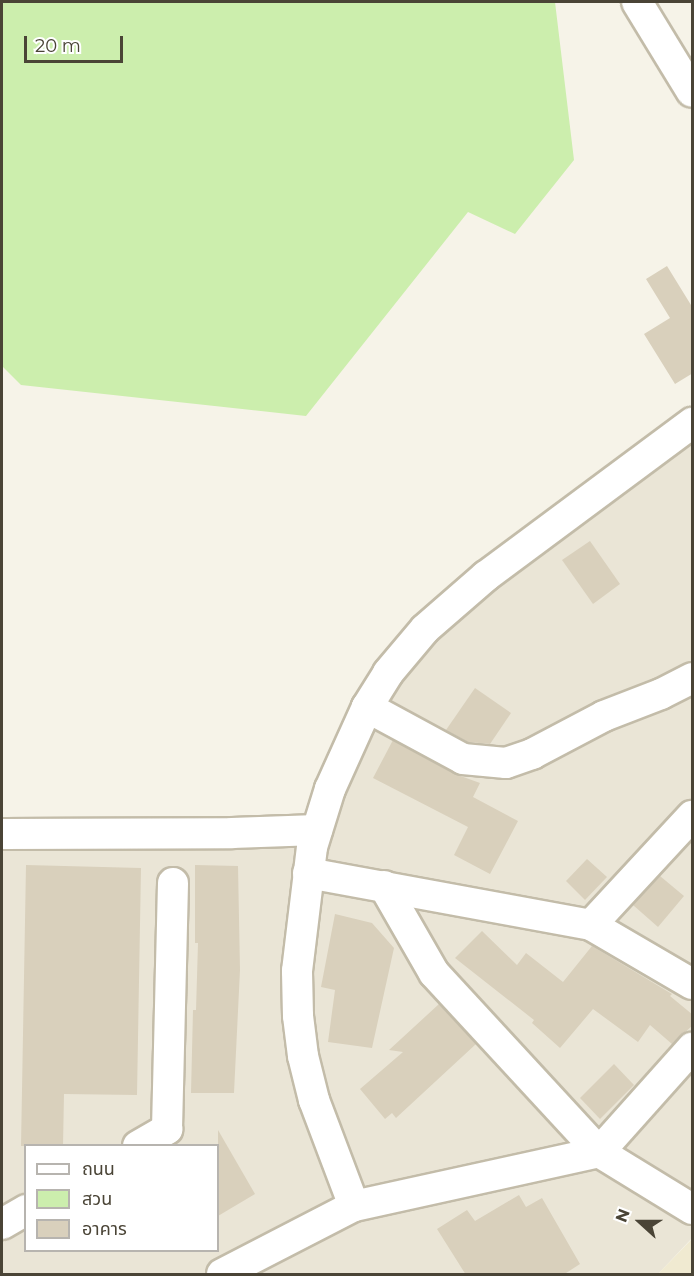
<!DOCTYPE html>
<html>
<head>
<meta charset="utf-8">
<style>
  body { margin:0 }
  #map { position:relative; width:694px; height:1276px; overflow:hidden; background:#f6f3e8; font-family:Montserrat,"Noto Sans Thai",sans-serif }
  div>[style] { position:absolute }
  .residential>* { inset:0; background:#eae5d6 }
  .education>* { inset:0; background:#f0ead1 }
  .green>* { inset:0; background:#cceead }
  .building>* { inset:0; background:#d9d0bc }
  .roads { filter:drop-shadow(2px 0 #c3bca9) drop-shadow(-2px 0 #c3bca9) drop-shadow(0 2px #c3bca9) drop-shadow(0 -2px #c3bca9) }
  .minor>* { height:30px; margin:-15px; padding:0 15px; transform-origin:15px; border-radius:15px; background:#fff }
  span { translate:-50% -50%; white-space:nowrap; text-align:center; line-height:1.15; -webkit-text-stroke:6px #fff; paint-order:stroke }
  .frame { position:absolute; inset:0; border:3px solid #4a4436; pointer-events:none }
  .legend { position:absolute; left:24px; top:1144px; width:195px; height:108px; box-sizing:border-box; background:#fff; border:2px solid #b7b4af; margin:0; padding:8px 10px; list-style:none; font-size:18px; color:#4a4436 }
  .legend li { display:flex; align-items:center; gap:12px; height:30px }
  .legend b { width:30px; border:2px solid #b7b4af }
  .north { position:absolute; left:610px; top:1192px; width:60px; height:60px; -webkit-text-stroke:4px #fff; paint-order:stroke; rotate:291deg; font-size:16px; font-weight:700; line-height:24px; text-align:center; color:#4a4436 }
  .north::after { content:''; display:block; margin:auto; width:21px; height:27px; background:#4a4436; clip-path:polygon(50% 0,100% 100%,50% 72%,0 100%) }
  .scale { position:absolute; left:24px; top:36px; width:99px; height:27px; box-sizing:border-box; border:3px solid #4a4436; border-top:0; padding-left:8px; font-size:18px; line-height:21px; white-space:nowrap; color:#4a4436; -webkit-text-stroke:4px #fff; paint-order:stroke }
</style>
</head>
<body>
<div id="map">
  <div class="residential">
    <div style="clip-path:polygon(evenodd,692px 423px,692px 1238px,658px 1274px,2px 1274px,2px 834px,317px 830px,388px 673px,692px 423px,26px 1146px,218px 1146px,218px 1250px,26px 1250px,26px 1146px)"></div>
  </div>
  <div class="education">
    <div style="clip-path:polygon(692px 1239px,692px 1274px,658px 1274px)"></div>
  </div>
  <div class="green">
    <div style="clip-path:polygon(2px 2px,555px 2px,574px 160px,515px 234px,468px 212px,306px 416px,21px 385px,2px 366px)"></div>
  </div>
  <div class="building">
    <div style="clip-path:polygon(667px 266px,691px 305px,693px 303px,693px 373px,675px 384px,644px 334px,670px 318px,646px 279px)"></div>
    <div style="clip-path:polygon(590px 541px,620px 584px,593px 604px,562px 560px)"></div>
    <div style="clip-path:polygon(475px 688px,511px 713px,490px 744px,468px 742px,446px 730px)"></div>
    <div style="clip-path:polygon(393px 740px,455px 774px,480px 783px,473px 797px,518px 821px,490px 874px,454px 855px,468px 827px,373px 778px)"></div>
    <div style="clip-path:polygon(587px 859px,607px 877px,585px 900px,566px 881px)"></div>
    <div style="clip-path:polygon(26px 865px,141px 868px,137px 1095px,64px 1094px,63px 1146px,21px 1146px)"></div>
    <div style="clip-path:polygon(195px 865px,238px 866px,240px 970px,234px 1093px,191px 1093px,193px 1010px,196px 1010px,198px 943px,195px 943px)"></div>
    <div style="clip-path:polygon(660px 876px,684px 896px,658px 927px,633px 905px)"></div>
    <div style="clip-path:polygon(335px 914px,372px 923px,394px 948px,372px 1048px,328px 1042px,335px 990px,321px 987px)"></div>
    <div style="clip-path:polygon(482px 931px,517px 965px,526px 953px,563px 982px,592px 946px,672px 994px,670px 996px,693px 1015px,693px 1025px,672px 1044px,650px 1025px,638px 1042px,593px 1009px,560px 1048px,532px 1023px,534px 1020px,455px 958px)"></div>
    <div style="clip-path:polygon(439px 1004px,476px 1044px,396px 1118px,392px 1113px,385px 1119px,360px 1089px,403px 1052px,389px 1050px)"></div>
    <div style="clip-path:polygon(614px 1064px,634px 1085px,600px 1119px,580px 1098px)"></div>
    <div style="clip-path:polygon(218px 1130px,255px 1194px,218px 1216px)"></div>
    <div style="clip-path:polygon(519px 1195px,526px 1207px,542px 1198px,580px 1264px,563px 1275px,466px 1275px,437px 1229px,467px 1210px,475px 1221px)"></div>
  </div>
  <div class="roads">
    <div class="minor">
      <div style="left:637px;top:2px;width:105px;rotate:58.6deg"></div>
      <div style="left:367px;top:707px;width:109px;rotate:28.4deg"></div>
      <div style="left:463px;top:759px;width:43px;rotate:5.3deg"></div>
      <div style="left:506px;top:763px;width:28px;rotate:-19deg"></div>
      <div style="left:532px;top:754px;width:81px;rotate:-27.8deg"></div>
      <div style="left:604px;top:716px;width:61px;rotate:-21.1deg"></div>
      <div style="left:661px;top:694px;width:35px;rotate:-27deg"></div>
      <div style="left:2px;top:834px;width:230px;rotate:-0.2deg"></div>
      <div style="left:232px;top:833px;width:85px;rotate:-2deg"></div>
      <div style="left:308px;top:873px;width:288px;rotate:10.4deg"></div>
      <div style="left:591px;top:925px;width:117px;rotate:30.3deg"></div>
      <div style="left:384px;top:886px;width:100px;rotate:60.1deg"></div>
      <div style="left:434px;top:973px;width:243px;rotate:47.3deg"></div>
      <div style="left:599px;top:1152px;width:109px;rotate:31.5deg"></div>
      <div style="left:591px;top:925px;width:149px;rotate:-47.2deg"></div>
      <div style="left:138px;top:1146px;width:34px;rotate:-30deg"></div>
      <div style="left:167px;top:1129px;width:246px;rotate:-88.6deg"></div>
      <div style="left:354px;top:1206px;width:251px;rotate:-12.4deg"></div>
      <div style="left:599px;top:1152px;width:140px;rotate:-48.2deg"></div>
      <div style="left:2px;top:1224px;width:28px;rotate:-30deg"></div>
      <div style="left:222px;top:1274px;width:148px;rotate:-27.3deg"></div>
      <div style="left:354px;top:1206px;width:113px;rotate:-110.7deg"></div>
      <div style="left:314px;top:1100px;width:45px;rotate:-104deg"></div>
      <div style="left:303px;top:1056px;width:40px;rotate:-97.1deg"></div>
      <div style="left:298px;top:1016px;width:45px;rotate:-91.3deg"></div>
      <div style="left:297px;top:971px;width:125px;rotate:-83.1deg"></div>
      <div style="left:312px;top:847px;width:61px;rotate:-72.8deg"></div>
      <div style="left:330px;top:789px;width:90px;rotate:-65.7deg"></div>
      <div style="left:367px;top:707px;width:40px;rotate:-58deg"></div>
      <div style="left:388px;top:673px;width:57px;rotate:-49.9deg"></div>
      <div style="left:425px;top:629px;width:81px;rotate:-41deg"></div>
      <div style="left:486px;top:576px;width:257px;rotate:-36.6deg"></div>
    </div>
  </div>
  <div class="frame"></div>
  <ul class="legend">
  <li><b style="height:8px;background:#fff"></b>ถนน</li>
  <li><b style="height:16px;background:#cceead"></b>สวน</li>
  <li><b style="height:16px;background:#d9d0bc"></b>อาคาร</li>
  </ul>
  <div class="north">N</div>
  <div class="scale">20 m</div>
</div>
</body>
</html>
